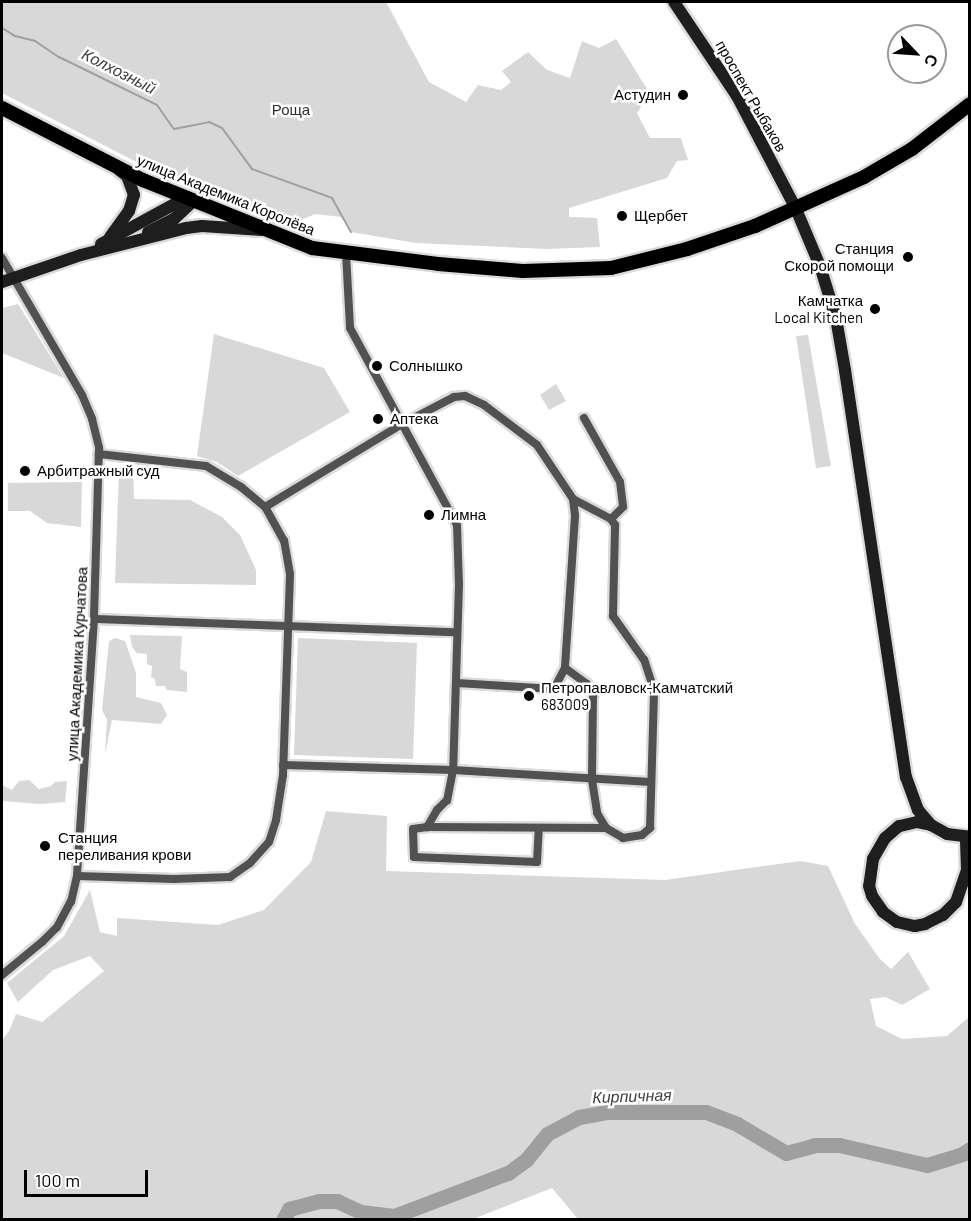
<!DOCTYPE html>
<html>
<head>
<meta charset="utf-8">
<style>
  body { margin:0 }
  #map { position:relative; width:971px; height:1221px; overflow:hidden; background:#fff; font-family:Barlow,sans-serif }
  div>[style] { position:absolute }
  .green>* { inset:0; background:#d8d8d8 }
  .stream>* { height:2px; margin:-1px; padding:0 1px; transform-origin:1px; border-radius:1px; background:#9f9f9f }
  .river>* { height:15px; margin:-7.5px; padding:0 7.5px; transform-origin:7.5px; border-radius:7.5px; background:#9f9f9f }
  .roads { filter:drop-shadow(2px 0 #dbdbdb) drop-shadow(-2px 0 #dbdbdb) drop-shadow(0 2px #dbdbdb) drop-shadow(0 -2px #dbdbdb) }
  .street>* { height:8px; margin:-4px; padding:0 4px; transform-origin:4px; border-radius:4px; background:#515151 }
  .secondary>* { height:12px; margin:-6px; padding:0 6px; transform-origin:6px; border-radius:6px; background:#1e1e1e }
  .primary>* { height:14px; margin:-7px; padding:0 7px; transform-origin:7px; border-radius:7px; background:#000 }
  .dots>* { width:16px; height:16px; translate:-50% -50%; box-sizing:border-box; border:3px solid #fff; border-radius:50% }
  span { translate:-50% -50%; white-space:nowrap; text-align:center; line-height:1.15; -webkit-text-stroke:5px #fff; paint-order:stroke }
  .poi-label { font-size:15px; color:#000 }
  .right { translate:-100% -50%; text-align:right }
  .left { translate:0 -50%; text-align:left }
  .street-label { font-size:15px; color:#000 }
  .park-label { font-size:15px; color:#2f2f2f }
  .water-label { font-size:16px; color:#404040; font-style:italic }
  .frame { position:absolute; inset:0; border:3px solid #000; pointer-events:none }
  .north { position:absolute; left:887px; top:24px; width:60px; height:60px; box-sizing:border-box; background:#fff; border:2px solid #999; border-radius:50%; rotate:115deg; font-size:16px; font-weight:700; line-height:24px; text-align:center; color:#000 }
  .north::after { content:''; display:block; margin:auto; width:21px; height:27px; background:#000; clip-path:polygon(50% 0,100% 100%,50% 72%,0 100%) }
  .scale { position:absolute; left:24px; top:1170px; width:124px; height:27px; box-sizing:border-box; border:3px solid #000; border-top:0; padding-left:8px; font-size:18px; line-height:21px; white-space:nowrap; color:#000; -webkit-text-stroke:4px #fff; paint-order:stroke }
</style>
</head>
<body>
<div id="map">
  <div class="green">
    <div style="clip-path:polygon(2px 2px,386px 2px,429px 82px,466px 102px,478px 85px,501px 90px,511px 82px,502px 71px,528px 52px,547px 70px,570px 78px,582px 41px,599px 48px,616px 39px,647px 89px,635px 97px,641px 107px,637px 113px,650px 138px,681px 138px,688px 160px,677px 161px,667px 178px,569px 208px,569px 217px,597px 218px,600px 247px,546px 249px,416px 243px,351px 232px,341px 217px,315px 214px,290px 225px,154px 171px,2px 93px)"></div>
    <div style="clip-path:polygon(18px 304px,64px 378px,2px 353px,2px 308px)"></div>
    <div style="clip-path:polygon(214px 334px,324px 368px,350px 412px,238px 476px,217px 462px,197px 456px)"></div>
    <div style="clip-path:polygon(808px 335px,831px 466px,816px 468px,796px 336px)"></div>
    <div style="clip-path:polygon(556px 384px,566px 401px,549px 410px,540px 395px)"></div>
    <div style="clip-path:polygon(133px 469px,134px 499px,190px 500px,222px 517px,240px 535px,256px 570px,256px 585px,115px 583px,119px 470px)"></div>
    <div style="clip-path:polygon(82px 482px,81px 527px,47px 523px,30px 511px,8px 511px,8px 483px)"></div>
    <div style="clip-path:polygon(130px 635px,182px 636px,180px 669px,187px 672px,187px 692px,167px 690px,165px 686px,156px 686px,155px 679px,151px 677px,152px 666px,147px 664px,147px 654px,137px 653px,132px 647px)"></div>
    <div style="clip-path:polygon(115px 638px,125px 641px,136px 673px,136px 697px,161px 703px,167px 715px,161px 724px,112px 720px,105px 754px,107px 720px,102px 710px,109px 641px)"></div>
    <div style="clip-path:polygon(298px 638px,417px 643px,413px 759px,294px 755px)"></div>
    <div style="clip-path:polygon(29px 780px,39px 789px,51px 786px,55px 782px,67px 781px,65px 802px,40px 804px,2px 801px,2px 785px,12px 790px,19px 781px)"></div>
    <div style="clip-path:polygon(326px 811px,387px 816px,386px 871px,665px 880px,800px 861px,828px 866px,855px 924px,880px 959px,891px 969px,908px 952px,930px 989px,902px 1005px,885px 997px,870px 999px,876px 1026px,902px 1039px,947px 1036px,969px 1017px,969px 1219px,578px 1219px,552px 1188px,473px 1219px,2px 1219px,2px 1040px,9px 1031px,16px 1014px,42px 1022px,104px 971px,90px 956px,53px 970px,18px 1002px,7px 983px,64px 936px,90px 890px,100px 932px,117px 936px,117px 918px,218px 925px,264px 910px,311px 862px)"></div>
  </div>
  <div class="stream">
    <div style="left:2px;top:28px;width:15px;rotate:32deg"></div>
    <div style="left:15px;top:36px;width:21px;rotate:14deg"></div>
    <div style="left:35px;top:41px;width:29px;rotate:34deg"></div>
    <div style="left:59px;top:57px;width:109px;rotate:26.1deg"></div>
    <div style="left:157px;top:105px;width:29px;rotate:55deg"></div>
    <div style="left:174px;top:129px;width:36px;rotate:-11deg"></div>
    <div style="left:209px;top:122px;width:14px;rotate:25deg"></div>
    <div style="left:222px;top:128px;width:51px;rotate:53.8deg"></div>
    <div style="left:252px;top:169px;width:85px;rotate:19.9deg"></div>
    <div style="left:332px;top:198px;width:39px;rotate:61deg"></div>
  </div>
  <div class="river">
    <div style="left:283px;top:1220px;width:13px;rotate:-61deg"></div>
    <div style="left:289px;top:1209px;width:31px;rotate:-15deg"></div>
    <div style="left:319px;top:1201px;width:18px"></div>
    <div style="left:337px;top:1201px;width:26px;rotate:25deg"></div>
    <div style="left:361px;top:1212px;width:33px;rotate:7deg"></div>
    <div style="left:394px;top:1216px;width:122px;rotate:-20.7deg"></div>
    <div style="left:508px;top:1173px;width:22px;rotate:-36deg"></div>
    <div style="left:526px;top:1160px;width:33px;rotate:-51deg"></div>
    <div style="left:547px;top:1134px;width:36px;rotate:-28deg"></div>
    <div style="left:579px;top:1117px;width:28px;rotate:-10deg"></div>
    <div style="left:607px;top:1112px;width:99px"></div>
    <div style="left:706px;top:1112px;width:33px;rotate:21deg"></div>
    <div style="left:737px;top:1124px;width:57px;rotate:30.6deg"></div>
    <div style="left:786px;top:1153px;width:30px;rotate:-15deg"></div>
    <div style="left:815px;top:1145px;width:24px"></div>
    <div style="left:839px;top:1145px;width:90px;rotate:12.8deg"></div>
    <div style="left:927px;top:1165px;width:37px;rotate:-17deg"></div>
    <div style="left:962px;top:1154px;width:9px;rotate:-32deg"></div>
  </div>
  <div class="roads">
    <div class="street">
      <div style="left:346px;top:253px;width:75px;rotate:86.9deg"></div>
      <div style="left:350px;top:328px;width:224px;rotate:61.5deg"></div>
      <div style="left:457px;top:525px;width:59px;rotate:88.1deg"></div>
      <div style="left:459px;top:584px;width:186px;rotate:91.8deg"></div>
      <div style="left:453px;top:770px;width:31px;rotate:101deg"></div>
      <div style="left:447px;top:800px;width:14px;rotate:135deg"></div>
      <div style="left:437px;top:810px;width:20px;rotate:120deg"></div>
      <div style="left:427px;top:827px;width:179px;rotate:0.3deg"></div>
      <div style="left:2px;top:258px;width:159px;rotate:59.7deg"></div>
      <div style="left:82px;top:395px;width:26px;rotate:67deg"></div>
      <div style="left:92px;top:419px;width:30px;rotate:76deg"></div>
      <div style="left:99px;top:448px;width:171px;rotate:91.7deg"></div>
      <div style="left:94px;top:619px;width:258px;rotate:93.8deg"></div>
      <div style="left:77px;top:876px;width:26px;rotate:103deg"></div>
      <div style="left:71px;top:901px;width:30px;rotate:118deg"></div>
      <div style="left:57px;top:927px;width:21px;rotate:135deg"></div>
      <div style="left:42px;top:942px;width:52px;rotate:140.5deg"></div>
      <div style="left:584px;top:418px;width:73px;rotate:60.6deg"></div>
      <div style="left:620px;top:482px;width:25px;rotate:83deg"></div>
      <div style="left:623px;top:507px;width:17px;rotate:135deg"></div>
      <div style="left:265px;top:507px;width:160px;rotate:-31.2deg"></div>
      <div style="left:402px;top:424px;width:59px;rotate:-27.4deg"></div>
      <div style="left:454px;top:397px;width:11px;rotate:-5deg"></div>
      <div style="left:465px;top:396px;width:21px;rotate:25deg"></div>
      <div style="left:484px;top:405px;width:66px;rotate:37deg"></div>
      <div style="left:537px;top:445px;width:65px;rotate:56.3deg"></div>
      <div style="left:573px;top:499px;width:17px;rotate:83deg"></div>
      <div style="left:575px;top:516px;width:152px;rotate:93.8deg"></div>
      <div style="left:565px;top:668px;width:24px;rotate:118deg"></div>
      <div style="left:554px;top:689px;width:97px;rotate:-176.5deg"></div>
      <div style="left:94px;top:619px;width:363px;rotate:2.1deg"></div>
      <div style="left:565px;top:668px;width:27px;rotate:36deg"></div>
      <div style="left:587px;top:684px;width:13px;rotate:61deg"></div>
      <div style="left:593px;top:695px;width:85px;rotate:90.7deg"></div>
      <div style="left:592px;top:780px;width:33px;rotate:81deg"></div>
      <div style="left:597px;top:813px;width:17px;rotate:59deg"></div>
      <div style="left:606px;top:828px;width:20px;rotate:30deg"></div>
      <div style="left:623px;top:838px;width:19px;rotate:-9deg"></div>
      <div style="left:642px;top:835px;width:11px;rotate:-41deg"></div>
      <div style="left:650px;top:828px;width:138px;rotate:-88.3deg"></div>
      <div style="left:654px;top:690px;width:32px;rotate:-108deg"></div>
      <div style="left:644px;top:660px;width:54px;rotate:-125.2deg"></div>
      <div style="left:613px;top:616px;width:91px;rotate:-88.7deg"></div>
      <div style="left:615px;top:525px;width:7px;rotate:-124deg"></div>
      <div style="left:611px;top:519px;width:43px;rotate:-152.2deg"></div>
      <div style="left:283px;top:765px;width:170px;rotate:1.7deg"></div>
      <div style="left:453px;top:770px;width:198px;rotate:3.5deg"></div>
      <div style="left:427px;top:827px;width:14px;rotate:172deg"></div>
      <div style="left:413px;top:829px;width:28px;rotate:88deg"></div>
      <div style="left:414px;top:857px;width:123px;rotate:2.3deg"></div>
      <div style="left:537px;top:862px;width:34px;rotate:-87deg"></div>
      <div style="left:77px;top:876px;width:97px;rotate:1.8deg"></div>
      <div style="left:174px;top:879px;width:56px;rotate:-2deg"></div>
      <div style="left:230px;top:877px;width:24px;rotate:-35deg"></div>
      <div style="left:250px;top:863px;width:28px;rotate:-48deg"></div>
      <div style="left:269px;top:842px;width:23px;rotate:-72deg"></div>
      <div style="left:276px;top:820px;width:46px;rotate:-81.2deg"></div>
      <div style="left:283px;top:775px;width:201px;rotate:-88deg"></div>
      <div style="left:290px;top:574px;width:34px;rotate:-100deg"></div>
      <div style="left:284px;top:541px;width:39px;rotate:-119deg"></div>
      <div style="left:265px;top:507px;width:31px;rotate:-140deg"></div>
      <div style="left:241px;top:487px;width:41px;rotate:-149deg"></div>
      <div style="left:206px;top:466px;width:108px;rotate:-173.6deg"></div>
    </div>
    <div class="secondary">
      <div style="left:674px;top:2px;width:113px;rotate:56.2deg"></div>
      <div style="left:737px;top:96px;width:127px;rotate:62.4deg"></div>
      <div style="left:796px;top:209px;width:62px;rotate:67.2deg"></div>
      <div style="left:820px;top:266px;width:54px;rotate:72.9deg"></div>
      <div style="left:836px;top:318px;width:53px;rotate:80.2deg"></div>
      <div style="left:845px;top:370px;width:412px;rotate:81.5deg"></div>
      <div style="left:906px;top:777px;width:35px;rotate:70deg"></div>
      <div style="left:918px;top:810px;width:20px;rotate:49deg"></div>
      <div style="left:931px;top:825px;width:18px;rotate:29deg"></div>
      <div style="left:947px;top:834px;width:23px;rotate:7deg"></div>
      <div style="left:148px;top:232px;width:29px;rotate:-27deg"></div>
      <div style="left:174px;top:219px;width:25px;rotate:-43deg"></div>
      <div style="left:110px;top:237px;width:32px;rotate:-54deg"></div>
      <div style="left:129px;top:211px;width:17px;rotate:-73deg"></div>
      <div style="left:134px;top:195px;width:20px;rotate:-110deg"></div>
      <div style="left:127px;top:176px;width:10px;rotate:-143deg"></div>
      <div style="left:101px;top:244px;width:94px;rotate:-28.5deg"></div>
      <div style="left:2px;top:282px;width:83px;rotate:-18.9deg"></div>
      <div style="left:81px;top:255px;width:108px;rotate:-14.4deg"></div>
      <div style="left:186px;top:228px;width:16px;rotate:-7deg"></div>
      <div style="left:202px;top:226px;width:60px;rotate:3.8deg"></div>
      <div style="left:931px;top:825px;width:14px;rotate:-168deg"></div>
      <div style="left:917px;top:822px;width:18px;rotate:167deg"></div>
      <div style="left:899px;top:826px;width:18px;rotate:139deg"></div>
      <div style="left:885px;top:838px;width:24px;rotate:120deg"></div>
      <div style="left:873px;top:859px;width:27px;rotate:98deg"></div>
      <div style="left:869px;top:886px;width:10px;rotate:73deg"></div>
      <div style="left:872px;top:896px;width:19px;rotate:55deg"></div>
      <div style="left:883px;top:912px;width:17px;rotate:36deg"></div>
      <div style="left:897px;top:922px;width:18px;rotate:13deg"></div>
      <div style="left:915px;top:926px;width:10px;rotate:-11deg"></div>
      <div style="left:925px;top:924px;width:20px;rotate:-27deg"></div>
      <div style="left:943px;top:915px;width:18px;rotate:-45deg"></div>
      <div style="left:956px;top:902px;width:34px;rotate:-71deg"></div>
      <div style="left:967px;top:870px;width:33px;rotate:-92deg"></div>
    </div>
    <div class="primary">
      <div style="left:2px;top:108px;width:158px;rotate:27.1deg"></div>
      <div style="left:143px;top:180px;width:182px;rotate:21.9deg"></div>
      <div style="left:312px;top:248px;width:127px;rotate:7.2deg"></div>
      <div style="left:438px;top:264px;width:85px;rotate:4.7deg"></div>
      <div style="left:523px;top:271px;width:88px;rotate:-2deg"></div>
      <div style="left:611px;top:268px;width:78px;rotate:-14deg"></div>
      <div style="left:687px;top:249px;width:72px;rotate:-18.7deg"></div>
      <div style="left:755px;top:226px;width:120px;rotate:-24.2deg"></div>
      <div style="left:864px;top:177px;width:56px;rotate:-30.3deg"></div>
      <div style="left:912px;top:149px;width:73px;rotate:-37.8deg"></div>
    </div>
  </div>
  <div class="dots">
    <div style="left:683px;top:95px;background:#000"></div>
    <div style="left:622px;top:216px;background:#000"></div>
    <div style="left:908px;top:257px;background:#000"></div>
    <div style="left:875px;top:309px;background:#000"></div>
    <div style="left:377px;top:366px;background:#000"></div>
    <div style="left:378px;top:419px;background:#000"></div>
    <div style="left:25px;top:471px;background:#000"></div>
    <div style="left:429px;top:515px;background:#000"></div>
    <div style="left:529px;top:696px;background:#000"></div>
    <div style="left:45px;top:846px;background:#000"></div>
  </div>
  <div class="poi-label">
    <span class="right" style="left:671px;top:95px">Астудин</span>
    <span class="left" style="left:634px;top:216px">Щербет</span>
    <span class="right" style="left:894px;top:257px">Станция<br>Скорой помощи</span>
    <span class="right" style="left:863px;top:309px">Камчатка<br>Local Kitchen</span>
    <span class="left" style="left:389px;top:366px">Солнышко</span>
    <span class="left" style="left:390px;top:419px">Аптека</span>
    <span class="left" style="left:37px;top:471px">Арбитражный суд</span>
    <span class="left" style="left:441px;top:515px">Лимна</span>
    <span class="left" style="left:541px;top:696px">Петропавловск-Камчатский<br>683009</span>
    <span class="left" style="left:58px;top:846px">Станция<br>переливания крови</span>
  </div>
  <div class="street-label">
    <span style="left:751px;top:96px;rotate:60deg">проспект Рыбаков</span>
    <span style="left:226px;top:195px;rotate:22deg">улица Академика Королёва</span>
    <span style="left:77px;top:664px;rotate:-87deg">улица Академика Курчатова</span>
  </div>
  <div class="park-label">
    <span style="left:291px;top:110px">Роща</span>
  </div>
  <div class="water-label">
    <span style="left:119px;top:71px;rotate:27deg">Колхозный</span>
    <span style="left:632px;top:1096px;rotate:-2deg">Кирпичная</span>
  </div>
  <div class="frame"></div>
  <div class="north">С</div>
  <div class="scale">100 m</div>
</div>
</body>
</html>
